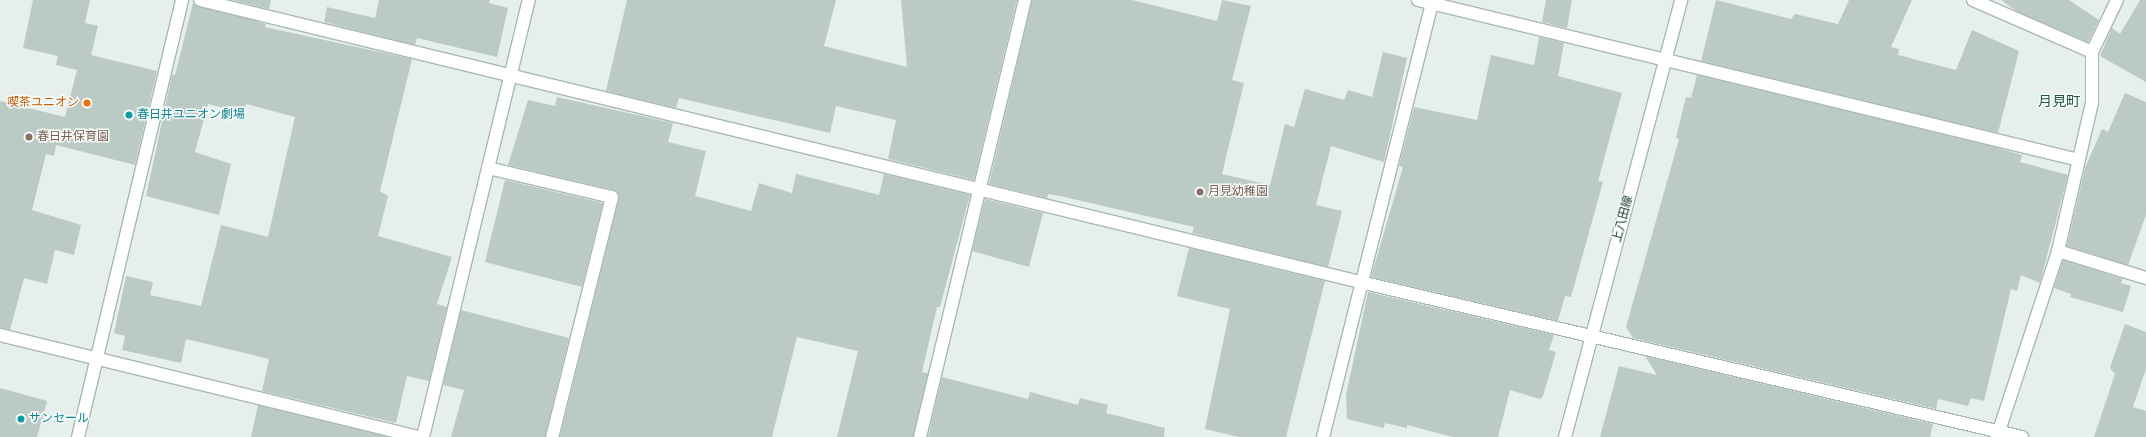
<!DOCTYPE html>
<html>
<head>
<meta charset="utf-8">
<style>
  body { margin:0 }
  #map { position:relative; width:2146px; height:437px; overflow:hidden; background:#e6efeb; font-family:"DejaVu Sans","Noto Sans JP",sans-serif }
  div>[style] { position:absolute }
  .building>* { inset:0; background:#bbcac4 }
  .roads { filter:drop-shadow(1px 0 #a8b8b2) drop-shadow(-1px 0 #a8b8b2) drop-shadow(0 1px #a8b8b2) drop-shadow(0 -1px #a8b8b2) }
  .street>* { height:12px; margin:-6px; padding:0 6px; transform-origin:6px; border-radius:6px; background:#fff }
  .secondary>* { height:12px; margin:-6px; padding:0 6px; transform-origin:6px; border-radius:6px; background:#fff }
  .dots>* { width:11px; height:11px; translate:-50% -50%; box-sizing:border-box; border:2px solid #f7fbf9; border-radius:50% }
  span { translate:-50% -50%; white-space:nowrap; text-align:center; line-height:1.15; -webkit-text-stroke:3px #f7fbf9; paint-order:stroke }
  .food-label { font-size:12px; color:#c56008 }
  .right { translate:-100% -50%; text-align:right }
  .culture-label { font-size:12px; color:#0d838f }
  .left { translate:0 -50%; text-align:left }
  .education-label { font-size:12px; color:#785e54 }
  .street-label { font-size:12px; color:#24423a }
  .quarter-label { font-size:14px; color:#1f5548 }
</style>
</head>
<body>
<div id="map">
  <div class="building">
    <div style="clip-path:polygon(33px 0,90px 0,85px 23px,98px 26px,91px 55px,157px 71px,135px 165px,56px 145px,54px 156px,46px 154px,32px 210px,81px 225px,74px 255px,55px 250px,47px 284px,24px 278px,10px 330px,0 328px,0 101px,65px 117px,77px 70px,56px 65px,58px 56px,23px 48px)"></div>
    <div style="clip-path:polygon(232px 0,271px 0,269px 9px)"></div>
    <div style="clip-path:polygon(379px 0,490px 0,489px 3px,508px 8px,497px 57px,417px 38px,415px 45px,324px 22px,327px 7px,375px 18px)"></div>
    <div style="clip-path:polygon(627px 0,836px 0,824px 46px,907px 67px,901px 0,1017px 0,974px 180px,888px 159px,896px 120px,836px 106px,830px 133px,679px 98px,676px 108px,606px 91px)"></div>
    <div style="clip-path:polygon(1032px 0,1132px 0,1217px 21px,1222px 0,1251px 6px,1232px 80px,1244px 83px,1222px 174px,1270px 185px,1285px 124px,1294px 127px,1305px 89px,1344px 100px,1348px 90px,1372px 97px,1383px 52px,1407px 58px,1384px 162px,1331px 146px,1316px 205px,1342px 211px,1328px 267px,1192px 233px,1194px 227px,1060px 196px,1048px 194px,1047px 198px,989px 184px)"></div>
    <div style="clip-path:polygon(1546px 0,1572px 0,1567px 28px,1542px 22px)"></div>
    <div style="clip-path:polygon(1716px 0,1791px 19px,1795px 14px,1838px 24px,1849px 0,1912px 0,1891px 47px,1899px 49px,1898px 55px,1956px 70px,1972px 30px,2019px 51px,1998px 133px,1701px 61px)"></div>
    <div style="clip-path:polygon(2001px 0,2069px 0,2099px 20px,2088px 42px,2018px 12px)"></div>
    <div style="clip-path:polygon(2140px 0,2146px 0,2146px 82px,2100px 56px,2112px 28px,2120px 34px)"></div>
    <div style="clip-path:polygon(193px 3px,266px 24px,265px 27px,412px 59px,380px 191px,388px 196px,378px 236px,452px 257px,437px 304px,447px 307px,429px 381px,407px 376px,396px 423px,262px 391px,269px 359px,186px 339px,181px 363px,122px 350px,125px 336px,114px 333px,126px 276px,153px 282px,150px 295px,201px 306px,221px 225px,268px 237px,295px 117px,246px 104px,244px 113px,208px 104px,195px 152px,231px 164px,219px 215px,146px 196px,172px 75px,175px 75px)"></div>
    <div style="clip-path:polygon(1539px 37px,1564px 43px,1558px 76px,1622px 93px,1598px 181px,1603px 182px,1586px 243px,1571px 297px,1565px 296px,1558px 321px,1371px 277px,1403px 167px,1399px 166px,1414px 107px,1477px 120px,1491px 55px,1534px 65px)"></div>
    <div style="clip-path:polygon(1697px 75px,1995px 147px,2022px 155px,2020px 162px,2068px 175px,2040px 283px,2021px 275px,2017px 291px,2011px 289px,1984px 401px,1971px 398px,1968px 406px,1938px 399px,1936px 409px,1633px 338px,1626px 327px,1679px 139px,1676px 138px,1686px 97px,1691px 98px)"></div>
    <div style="clip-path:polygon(2125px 93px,2146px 102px,2146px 215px,2128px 265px,2067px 246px,2085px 168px,2102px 129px,2108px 132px)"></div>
    <div style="clip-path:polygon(557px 97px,673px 123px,668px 142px,706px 151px,695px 196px,751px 211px,759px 183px,792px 193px,796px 174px,879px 195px,884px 174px,970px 195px,940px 307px,937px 307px,922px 372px,928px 373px,913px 437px,837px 437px,858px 351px,797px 337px,772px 437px,560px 437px,619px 198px,614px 190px,508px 165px,528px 100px,555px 106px)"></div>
    <div style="clip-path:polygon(505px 180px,603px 203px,582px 287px,485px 262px)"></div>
    <div style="clip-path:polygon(985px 199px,1043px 213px,1029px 267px,972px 251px)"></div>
    <div style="clip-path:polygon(1189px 248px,1325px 281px,1286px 437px,1239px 437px,1205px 429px,1230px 309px,1177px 296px)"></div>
    <div style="clip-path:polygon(2063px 260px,2123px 279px,2121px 283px,2131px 286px,2123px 312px,2070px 297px,2071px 294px,2054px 288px)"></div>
    <div style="clip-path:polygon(1368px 292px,1554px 335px,1549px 350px,1556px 352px,1543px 396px,1540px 399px,1510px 390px,1498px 437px,1453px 437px,1407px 425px,1407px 428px,1385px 423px,1384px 428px,1347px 419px,1346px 395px)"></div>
    <div style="clip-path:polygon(461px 310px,569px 338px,545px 437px,451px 437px,464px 390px,443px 385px)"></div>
    <div style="clip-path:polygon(2125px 324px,2146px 332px,2146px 369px,2133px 407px,2146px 411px,2146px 437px,2094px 437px,2115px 374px,2110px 368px)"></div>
    <div style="clip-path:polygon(1645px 356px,1933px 424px,1930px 437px,1600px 437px,1619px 366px,1657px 375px)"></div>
    <div style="clip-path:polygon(942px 377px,1028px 399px,1030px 392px,1078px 405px,1080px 398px,1108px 405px,1106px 413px,1165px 428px,1164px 437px,928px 437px)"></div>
    <div style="clip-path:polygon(0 388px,47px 401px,37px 437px,0 437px)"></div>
    <div style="clip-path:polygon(258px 405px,388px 437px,251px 437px)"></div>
  </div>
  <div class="roads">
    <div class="street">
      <div style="left:200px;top:0;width:1194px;rotate:13.66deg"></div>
      <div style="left:1360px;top:282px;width:680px;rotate:13.18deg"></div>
      <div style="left:1418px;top:0;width:680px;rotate:13.61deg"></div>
      <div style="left:1973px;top:0;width:130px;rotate:23.6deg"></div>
      <div style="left:488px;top:168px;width:127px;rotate:13.2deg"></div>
      <div style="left:612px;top:197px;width:247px;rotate:104deg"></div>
      <div style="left:2058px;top:251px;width:92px;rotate:17.1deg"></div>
      <div style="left:0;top:335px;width:432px;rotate:13.7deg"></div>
      <div style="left:78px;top:437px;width:449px;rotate:-76.6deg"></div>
      <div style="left:423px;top:437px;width:450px;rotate:-76.4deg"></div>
      <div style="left:920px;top:437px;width:449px;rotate:-76.5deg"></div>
      <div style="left:1323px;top:437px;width:447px;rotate:-75.9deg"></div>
      <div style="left:1997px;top:437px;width:196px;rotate:-71.8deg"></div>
      <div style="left:2058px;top:251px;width:152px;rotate:-77.1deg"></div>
      <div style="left:2092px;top:103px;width:51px;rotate:-90deg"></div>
      <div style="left:2092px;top:52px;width:58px;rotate:-64.3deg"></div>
    </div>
    <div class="secondary">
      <div style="left:1565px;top:437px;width:452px;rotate:-75.1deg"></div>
    </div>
  </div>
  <div class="dots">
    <div style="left:87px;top:103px;background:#e8710a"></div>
    <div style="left:129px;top:115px;background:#0f9aa8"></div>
    <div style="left:29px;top:137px;background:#8d6e63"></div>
    <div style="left:1200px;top:192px;background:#8d6e63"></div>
    <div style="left:21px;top:419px;background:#0f9aa8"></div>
  </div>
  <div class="food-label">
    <span class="right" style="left:79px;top:103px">喫茶ユニオン</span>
  </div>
  <div class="culture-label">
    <span class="left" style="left:137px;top:115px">春日井ユニオン劇場</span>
    <span class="left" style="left:29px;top:419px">サンセール</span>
  </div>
  <div class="education-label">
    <span class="left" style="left:37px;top:137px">春日井保育園</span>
    <span class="left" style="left:1208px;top:192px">月見幼稚園</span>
  </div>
  <div class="street-label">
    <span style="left:1623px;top:219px;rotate:-75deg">上八田線</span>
  </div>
  <div class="quarter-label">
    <span style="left:2059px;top:101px">月見町</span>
  </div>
</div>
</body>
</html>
